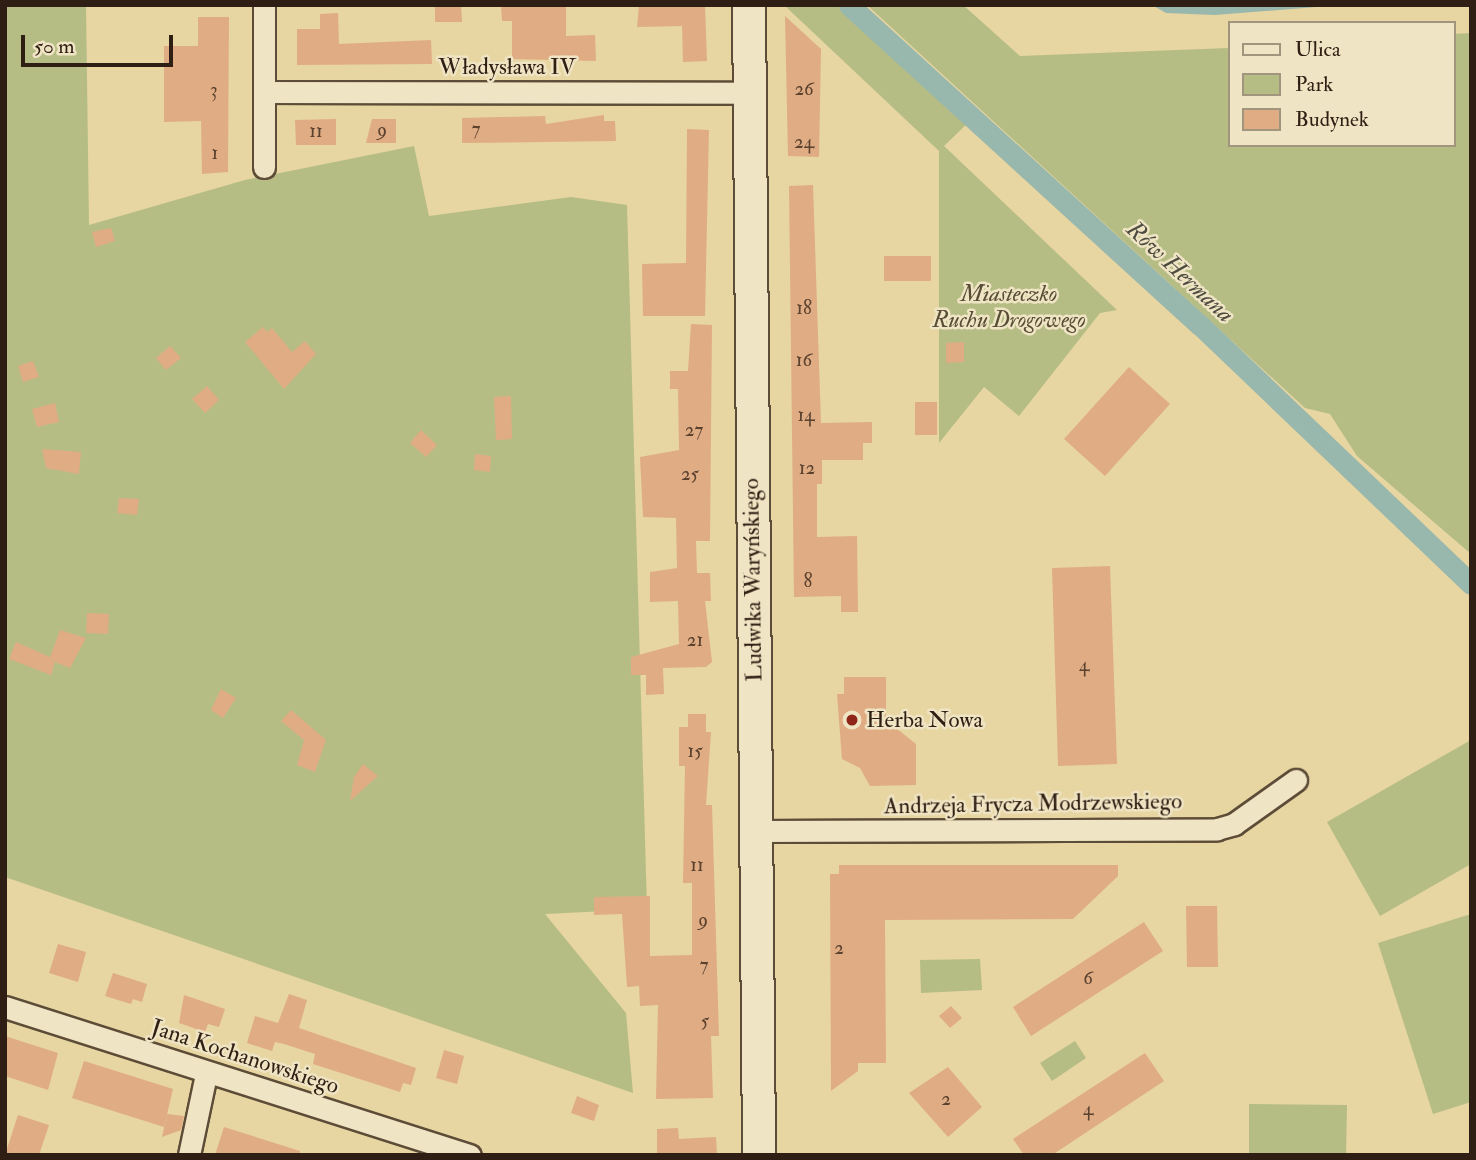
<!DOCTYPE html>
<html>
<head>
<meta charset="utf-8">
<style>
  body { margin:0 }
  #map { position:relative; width:1476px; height:1160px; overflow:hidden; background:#e7d5a2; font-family:"IM FELL Double Pica",serif }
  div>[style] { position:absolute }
  .green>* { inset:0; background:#b5bd85 }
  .water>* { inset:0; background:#98b7ad }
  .canal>* { height:21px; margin:-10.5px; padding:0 10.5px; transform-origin:10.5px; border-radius:10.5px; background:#98b7ad }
  .building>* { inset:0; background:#e0ac84 }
  .roads { filter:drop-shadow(2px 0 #5d4c37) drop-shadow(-2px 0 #5d4c37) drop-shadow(0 2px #5d4c37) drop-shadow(0 -2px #5d4c37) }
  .street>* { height:21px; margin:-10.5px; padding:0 10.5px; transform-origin:10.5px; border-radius:10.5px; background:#efe4c3 }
  .secondary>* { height:32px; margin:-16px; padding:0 16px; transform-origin:16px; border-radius:16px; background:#efe4c3 }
  .dots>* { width:19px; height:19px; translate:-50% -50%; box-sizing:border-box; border:4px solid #efe4c3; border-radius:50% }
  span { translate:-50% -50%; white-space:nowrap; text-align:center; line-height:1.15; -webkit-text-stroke:5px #efe4c3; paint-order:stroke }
  .number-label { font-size:19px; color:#5b422f }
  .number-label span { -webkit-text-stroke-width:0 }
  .street-label { font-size:23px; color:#2f1e13 }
  .park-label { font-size:23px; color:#574e35; font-style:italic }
  .poi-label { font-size:23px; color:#2f1e13 }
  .left { translate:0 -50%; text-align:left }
  .water-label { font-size:24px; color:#4e4c41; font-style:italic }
  .frame { position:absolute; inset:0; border:7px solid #2f1e13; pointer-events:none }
  .legend { position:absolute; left:1228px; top:21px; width:228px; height:126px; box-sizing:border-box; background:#efe4c3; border:2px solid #a2957d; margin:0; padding:9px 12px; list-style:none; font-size:21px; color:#2f1e13 }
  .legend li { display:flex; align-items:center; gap:14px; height:35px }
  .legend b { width:35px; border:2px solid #a2957d }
  .scale { position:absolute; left:21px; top:35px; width:152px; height:32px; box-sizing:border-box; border:4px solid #2f1e13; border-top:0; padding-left:9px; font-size:21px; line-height:24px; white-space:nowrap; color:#2f1e13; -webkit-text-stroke:5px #efe4c3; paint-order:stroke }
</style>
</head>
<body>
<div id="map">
  <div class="green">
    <div style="clip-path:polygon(5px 5px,86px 5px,89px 225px,245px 180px,414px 146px,429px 216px,571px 197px,627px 205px,647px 909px,545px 914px,626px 1013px,633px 1093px,5px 877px)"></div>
    <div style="clip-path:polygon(784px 5px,859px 5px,971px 120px,944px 146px,1117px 310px,1100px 313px,1019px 416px,984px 387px,939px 443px,939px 151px)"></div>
    <div style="clip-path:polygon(867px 5px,963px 5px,1020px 56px,1229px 48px,1229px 145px,1453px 145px,1453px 34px,1471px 33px,1471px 554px,1357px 456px,1330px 414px,1305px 408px)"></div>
    <div style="clip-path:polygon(1471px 740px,1471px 864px,1380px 916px,1327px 822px)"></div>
    <div style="clip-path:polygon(1471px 914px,1471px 1102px,1433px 1114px,1378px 943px)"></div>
    <div style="clip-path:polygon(980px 959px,982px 990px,921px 993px,920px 960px)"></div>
    <div style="clip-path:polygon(1075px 1041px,1086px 1058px,1052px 1081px,1040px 1063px)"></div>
    <div style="clip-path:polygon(1249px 1104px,1347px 1105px,1346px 1155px,1249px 1155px)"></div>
  </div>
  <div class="water">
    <div style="clip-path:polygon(1152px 5px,1341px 5px,1215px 15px,1166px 13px)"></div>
  </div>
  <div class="canal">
    <div style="left:849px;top:5px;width:475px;rotate:42.4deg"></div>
    <div style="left:1200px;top:325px;width:375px;rotate:43.7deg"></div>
  </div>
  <div class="building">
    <div style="clip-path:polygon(435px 5px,461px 5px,462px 22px,435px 22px)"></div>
    <div style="clip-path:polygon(501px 5px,566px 5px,566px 36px,595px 35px,596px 61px,512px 59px,512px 21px,502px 21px)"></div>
    <div style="clip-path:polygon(705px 5px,707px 61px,683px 62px,682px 26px,637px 27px,639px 5px)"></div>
    <div style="clip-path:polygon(338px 13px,339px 44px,431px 40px,432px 64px,297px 65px,297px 29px,320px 29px,320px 14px)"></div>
    <div style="clip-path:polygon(785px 16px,821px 49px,819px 157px,788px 156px)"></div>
    <div style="clip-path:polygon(198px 17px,229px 17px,228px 172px,202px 174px,201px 121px,164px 122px,164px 46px,198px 46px)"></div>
    <div style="clip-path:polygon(604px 115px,604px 121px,615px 121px,616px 141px,462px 143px,462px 118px,545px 116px,546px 124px)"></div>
    <div style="clip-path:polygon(336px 119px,336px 145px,296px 145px,295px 120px)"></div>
    <div style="clip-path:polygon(372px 119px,396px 119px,396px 143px,366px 143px)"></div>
    <div style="clip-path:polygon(687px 129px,709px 130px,705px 316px,643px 316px,642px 264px,686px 263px)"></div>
    <div style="clip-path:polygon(813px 185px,821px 423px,872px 422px,872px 443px,863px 443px,863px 460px,822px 460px,822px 484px,817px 484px,817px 537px,857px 536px,858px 612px,841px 612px,841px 596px,794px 597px,789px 186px)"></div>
    <div style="clip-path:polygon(111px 228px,115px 241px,96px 247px,92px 232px)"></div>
    <div style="clip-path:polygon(884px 256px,931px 256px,931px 281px,884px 281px)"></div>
    <div style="clip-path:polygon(691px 324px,712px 325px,710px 541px,696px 541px,697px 573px,710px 573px,711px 601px,705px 601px,712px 662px,706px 667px,663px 668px,664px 694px,646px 695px,646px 675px,631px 675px,631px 657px,679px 644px,678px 601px,650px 602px,650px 572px,677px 568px,676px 518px,643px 517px,640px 457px,679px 450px,678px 389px,670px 389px,670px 371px,688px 371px)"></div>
    <div style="clip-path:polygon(263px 327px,267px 332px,272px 328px,292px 352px,305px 341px,316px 354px,284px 389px,245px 342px)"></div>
    <div style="clip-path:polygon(964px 342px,964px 362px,946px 363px,946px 343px)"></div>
    <div style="clip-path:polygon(170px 346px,181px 358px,166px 370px,156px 358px)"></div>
    <div style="clip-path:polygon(33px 361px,39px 377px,23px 382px,18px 366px)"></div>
    <div style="clip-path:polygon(1129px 367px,1170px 404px,1105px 476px,1064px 439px)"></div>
    <div style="clip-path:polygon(207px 386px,219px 400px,205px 413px,192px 399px)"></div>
    <div style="clip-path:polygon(511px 396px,512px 439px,496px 440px,494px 397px)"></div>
    <div style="clip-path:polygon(915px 402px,937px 402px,937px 435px,915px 435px)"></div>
    <div style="clip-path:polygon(55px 403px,59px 422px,37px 427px,32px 409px)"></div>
    <div style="clip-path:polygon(421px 430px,437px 445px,426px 457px,410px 443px)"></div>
    <div style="clip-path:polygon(42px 449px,81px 452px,79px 474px,46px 468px)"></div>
    <div style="clip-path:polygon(475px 454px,491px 456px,490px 472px,474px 470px)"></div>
    <div style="clip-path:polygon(119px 498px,139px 499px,137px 515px,117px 513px)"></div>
    <div style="clip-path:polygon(1110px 566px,1117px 764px,1058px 766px,1052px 568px)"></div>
    <div style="clip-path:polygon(87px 613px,109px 614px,108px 634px,86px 633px)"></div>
    <div style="clip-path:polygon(60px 630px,86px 638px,70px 668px,55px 662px,51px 675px,9px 659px,16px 642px,50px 657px)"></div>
    <div style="clip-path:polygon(844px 677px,886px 677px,886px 720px,916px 744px,916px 785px,870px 786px,860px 768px,842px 759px,837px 694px,844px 694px)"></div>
    <div style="clip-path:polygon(221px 689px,236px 698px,223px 718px,211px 710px)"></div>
    <div style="clip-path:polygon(291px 710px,326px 740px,315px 772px,297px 765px,304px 740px,281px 721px)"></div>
    <div style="clip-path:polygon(688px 714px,706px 714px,706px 732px,711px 732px,706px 805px,712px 805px,719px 1036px,711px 1036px,713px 1098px,656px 1099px,658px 1005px,640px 1006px,639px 986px,627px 987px,622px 914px,594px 915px,594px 897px,650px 896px,650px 956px,692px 955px,692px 883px,683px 883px,685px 766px,679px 766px,679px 727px,688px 727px)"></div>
    <div style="clip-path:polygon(363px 764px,378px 776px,350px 801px,354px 777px)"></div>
    <div style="clip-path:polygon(839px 865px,1118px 865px,1118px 876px,1073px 919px,885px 920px,886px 1063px,858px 1063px,858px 1071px,831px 1091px,830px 874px,839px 874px)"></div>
    <div style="clip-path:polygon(1186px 906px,1217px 906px,1218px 967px,1187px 967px)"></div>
    <div style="clip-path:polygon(1144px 922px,1163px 951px,1031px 1036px,1013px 1007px)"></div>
    <div style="clip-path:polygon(58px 944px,86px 952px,78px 982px,49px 973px)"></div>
    <div style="clip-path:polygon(113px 973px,147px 984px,142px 1002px,133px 999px,131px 1004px,105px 996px)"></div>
    <div style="clip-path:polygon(289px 994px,307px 1000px,299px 1028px,416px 1068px,411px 1085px,403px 1083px,400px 1092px,313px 1064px,315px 1054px,284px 1044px,275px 1042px,272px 1051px,247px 1043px,255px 1016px,278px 1023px)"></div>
    <div style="clip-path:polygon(184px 995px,225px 1009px,219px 1027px,208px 1024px,205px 1032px,179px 1023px)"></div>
    <div style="clip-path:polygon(951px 1006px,962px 1018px,950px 1028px,939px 1016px)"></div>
    <div style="clip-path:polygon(5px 1036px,58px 1053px,48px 1090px,5px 1076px)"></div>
    <div style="clip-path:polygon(444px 1050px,464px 1056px,457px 1084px,436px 1078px)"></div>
    <div style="clip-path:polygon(1145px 1053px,1164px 1081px,1052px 1155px,1024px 1155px,1013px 1139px)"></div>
    <div style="clip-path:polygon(84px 1061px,173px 1089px,164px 1127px,72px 1098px)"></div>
    <div style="clip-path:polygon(948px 1067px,982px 1107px,948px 1137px,909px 1093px)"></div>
    <div style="clip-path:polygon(577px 1096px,599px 1105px,594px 1121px,571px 1113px)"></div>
    <div style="clip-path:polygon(167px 1114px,184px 1116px,181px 1130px,162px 1137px)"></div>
    <div style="clip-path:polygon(18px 1115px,49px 1125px,39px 1155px,5px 1155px)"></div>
    <div style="clip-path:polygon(224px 1127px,300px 1151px,299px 1155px,215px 1155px)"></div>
    <div style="clip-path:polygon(678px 1128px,679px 1139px,716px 1137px,717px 1155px,657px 1155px,657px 1129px)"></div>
  </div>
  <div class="roads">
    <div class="street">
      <div style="left:264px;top:5px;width:162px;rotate:90deg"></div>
      <div style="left:264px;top:92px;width:485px;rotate:0.1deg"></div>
      <div style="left:756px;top:831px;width:461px;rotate:-0.2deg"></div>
      <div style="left:1217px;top:829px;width:18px;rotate:-16deg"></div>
      <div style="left:1234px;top:824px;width:76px;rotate:-35.4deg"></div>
      <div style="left:5px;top:1007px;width:488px;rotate:17.7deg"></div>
      <div style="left:189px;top:1155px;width:83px;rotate:-78.1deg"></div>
    </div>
    <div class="secondary">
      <div style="left:749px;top:5px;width:1150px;rotate:89.5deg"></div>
    </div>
  </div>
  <div class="dots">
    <div style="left:852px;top:720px;background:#8f2418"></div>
  </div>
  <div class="number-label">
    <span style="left:804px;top:90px">26</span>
    <span style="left:214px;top:91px">3</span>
    <span style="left:476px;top:130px">7</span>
    <span style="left:382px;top:131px">9</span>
    <span style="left:316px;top:132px">11</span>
    <span style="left:804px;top:143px">24</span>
    <span style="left:215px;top:154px">1</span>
    <span style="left:804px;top:309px">18</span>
    <span style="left:804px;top:361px">16</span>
    <span style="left:806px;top:416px">14</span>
    <span style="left:694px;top:431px">27</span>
    <span style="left:807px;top:469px">12</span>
    <span style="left:690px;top:475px">25</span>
    <span style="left:808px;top:582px">8</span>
    <span style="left:695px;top:641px">21</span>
    <span style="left:1084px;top:666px">4</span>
    <span style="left:695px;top:752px">15</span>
    <span style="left:697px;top:866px">11</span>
    <span style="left:703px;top:921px">9</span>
    <span style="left:839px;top:949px">2</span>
    <span style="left:704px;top:966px">7</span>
    <span style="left:1088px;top:979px">6</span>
    <span style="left:705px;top:1022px">5</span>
    <span style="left:946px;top:1100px">2</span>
    <span style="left:1088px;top:1110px">4</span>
  </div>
  <div class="street-label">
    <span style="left:507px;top:67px">Władysława IV</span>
    <span style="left:753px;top:580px;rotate:-91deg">Ludwika Waryńskiego</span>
    <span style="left:1033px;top:804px;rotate:-1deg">Andrzeja Frycza Modrzewskiego</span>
    <span style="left:245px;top:1057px;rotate:18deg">Jana Kochanowskiego</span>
  </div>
  <div class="park-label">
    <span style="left:1009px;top:307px">Miasteczko<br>Ruchu Drogowego</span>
  </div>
  <div class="poi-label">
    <span class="left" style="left:866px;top:720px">Herba Nowa</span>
  </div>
  <div class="water-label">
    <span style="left:1180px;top:272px;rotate:43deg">Rów Hermana</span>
  </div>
  <div class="frame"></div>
  <ul class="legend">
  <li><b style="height:9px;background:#efe4c3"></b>Ulica</li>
  <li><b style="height:19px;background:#b5bd85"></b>Park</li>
  <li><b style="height:19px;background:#e0ac84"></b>Budynek</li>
  </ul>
  <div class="scale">50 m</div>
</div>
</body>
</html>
